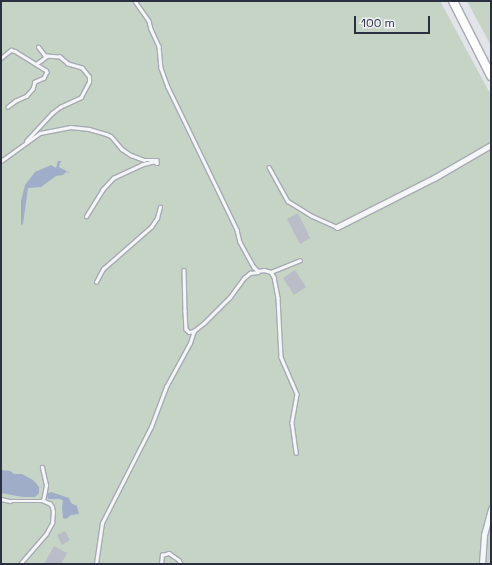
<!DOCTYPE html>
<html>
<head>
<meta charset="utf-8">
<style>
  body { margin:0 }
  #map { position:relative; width:492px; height:565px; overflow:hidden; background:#e2e4ea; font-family:"Space Grotesk",sans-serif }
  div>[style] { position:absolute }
  .green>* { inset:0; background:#c5d4c4 }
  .water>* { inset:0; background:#9fadc8 }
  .building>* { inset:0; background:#babdc7 }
  .roads { filter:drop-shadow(1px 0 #a7aab4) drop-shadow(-1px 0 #a7aab4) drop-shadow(0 1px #a7aab4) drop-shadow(0 -1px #a7aab4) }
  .lane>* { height:2.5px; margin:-1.25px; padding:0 1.25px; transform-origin:1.25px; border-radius:1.25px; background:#f5f6f8 }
  .street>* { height:5px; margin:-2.5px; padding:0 2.5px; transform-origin:2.5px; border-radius:2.5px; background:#f5f6f8 }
  .primary>* { height:8px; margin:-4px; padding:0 4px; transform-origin:4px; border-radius:4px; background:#fff }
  span { translate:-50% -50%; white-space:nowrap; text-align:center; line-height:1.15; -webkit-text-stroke:3.5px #f2f3f7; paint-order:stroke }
  .frame { position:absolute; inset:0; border:2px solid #2b3041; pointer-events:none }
  .scale { position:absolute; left:354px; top:16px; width:76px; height:18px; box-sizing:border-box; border:2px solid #2b3041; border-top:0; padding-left:5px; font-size:12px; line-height:14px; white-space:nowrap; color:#2b3041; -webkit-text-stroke:3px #f2f3f7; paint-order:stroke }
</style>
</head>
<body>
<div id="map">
  <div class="green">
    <div style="clip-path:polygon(1px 1px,440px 1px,491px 95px,491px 564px,1px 564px)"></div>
    <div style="clip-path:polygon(467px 1px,491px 1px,491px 46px)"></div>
  </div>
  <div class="water">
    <div style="clip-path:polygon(58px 161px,61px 161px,59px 167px,70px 173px,66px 172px,63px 175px,56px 176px,41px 187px,28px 188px,23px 224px,21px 225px,21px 201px,25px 185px,35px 172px,51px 165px,56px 168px)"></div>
    <div style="clip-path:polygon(1px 470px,10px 471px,14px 474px,22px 474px,33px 480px,39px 487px,39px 493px,35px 497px,23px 497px,1px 493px)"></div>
    <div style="clip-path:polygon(51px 492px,69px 498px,71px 503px,77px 506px,79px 514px,71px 515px,66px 519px,63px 518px,62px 507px,63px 501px,60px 499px,48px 499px,46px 494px)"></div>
  </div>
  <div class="building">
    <div style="clip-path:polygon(298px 213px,310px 238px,300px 244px,287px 219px)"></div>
    <div style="clip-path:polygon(295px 270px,306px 287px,294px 295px,283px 278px)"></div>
    <div style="clip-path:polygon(65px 531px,70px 540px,62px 545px,57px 535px)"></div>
    <div style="clip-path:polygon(54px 546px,67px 553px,61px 564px,44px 564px)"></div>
  </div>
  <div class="roads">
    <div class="lane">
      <div style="left:135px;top:1px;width:24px;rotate:55deg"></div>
      <div style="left:149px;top:21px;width:8px;rotate:76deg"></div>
      <div style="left:151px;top:29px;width:19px;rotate:65deg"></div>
      <div style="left:159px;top:46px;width:22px;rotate:85deg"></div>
      <div style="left:161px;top:68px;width:20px;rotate:70deg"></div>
      <div style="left:168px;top:87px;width:159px;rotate:64.2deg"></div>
      <div style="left:237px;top:230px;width:12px;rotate:76deg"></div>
      <div style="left:240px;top:242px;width:29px;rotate:61deg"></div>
      <div style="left:254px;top:267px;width:6px;rotate:45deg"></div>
      <div style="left:258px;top:271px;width:6px;rotate:-9deg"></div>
      <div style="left:264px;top:270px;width:7px;rotate:16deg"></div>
      <div style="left:271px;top:272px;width:6px;rotate:59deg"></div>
      <div style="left:274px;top:277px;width:21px;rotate:79deg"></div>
      <div style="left:278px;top:298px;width:59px;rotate:87.1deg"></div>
      <div style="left:281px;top:357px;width:40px;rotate:66.6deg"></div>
      <div style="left:297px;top:394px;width:29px;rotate:100deg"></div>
      <div style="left:292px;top:423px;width:30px;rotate:82deg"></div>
      <div style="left:1px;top:58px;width:13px;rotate:-39deg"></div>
      <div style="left:11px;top:50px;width:4px;rotate:14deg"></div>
      <div style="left:15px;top:51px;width:36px;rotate:32deg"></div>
      <div style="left:46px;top:70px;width:2px;rotate:63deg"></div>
      <div style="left:47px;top:72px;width:7px;rotate:117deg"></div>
      <div style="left:44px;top:78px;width:10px;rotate:156deg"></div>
      <div style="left:35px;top:82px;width:7px;rotate:106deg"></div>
      <div style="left:33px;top:89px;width:9px;rotate:131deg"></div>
      <div style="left:27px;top:96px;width:12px;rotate:156deg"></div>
      <div style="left:16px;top:101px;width:10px;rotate:143deg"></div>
      <div style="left:36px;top:64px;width:14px;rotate:-36deg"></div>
      <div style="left:26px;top:141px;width:38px;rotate:-47deg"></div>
      <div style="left:52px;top:113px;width:10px;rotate:-37deg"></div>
      <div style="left:60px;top:107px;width:23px;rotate:-25deg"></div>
      <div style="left:81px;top:97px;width:17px;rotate:-62deg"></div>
      <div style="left:89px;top:82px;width:5px;rotate:-90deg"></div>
      <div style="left:89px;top:77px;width:11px;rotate:-128deg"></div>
      <div style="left:82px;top:68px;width:15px;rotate:-164deg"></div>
      <div style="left:68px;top:64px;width:11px;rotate:-139deg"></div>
      <div style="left:60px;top:57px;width:15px;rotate:-176deg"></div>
      <div style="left:45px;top:56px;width:11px;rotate:-128deg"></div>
      <div style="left:1px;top:161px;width:48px;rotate:-35.7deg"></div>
      <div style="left:40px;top:133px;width:31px;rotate:-11deg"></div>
      <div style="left:70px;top:127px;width:19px;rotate:6deg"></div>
      <div style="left:89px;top:129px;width:18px;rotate:16deg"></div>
      <div style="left:106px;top:134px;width:5px;rotate:22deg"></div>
      <div style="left:111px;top:136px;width:17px;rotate:50deg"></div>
      <div style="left:122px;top:149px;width:11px;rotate:34deg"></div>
      <div style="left:131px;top:155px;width:14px;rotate:21deg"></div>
      <div style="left:144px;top:160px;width:13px"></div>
      <div style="left:157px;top:160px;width:3px;rotate:90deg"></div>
      <div style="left:157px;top:163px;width:4px;rotate:-166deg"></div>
      <div style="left:153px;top:162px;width:11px;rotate:165deg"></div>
      <div style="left:142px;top:165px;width:31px;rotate:155deg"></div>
      <div style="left:114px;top:178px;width:16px;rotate:133deg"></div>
      <div style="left:103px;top:190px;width:31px;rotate:122deg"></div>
      <div style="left:269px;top:167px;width:39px;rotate:61deg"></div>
      <div style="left:288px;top:201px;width:28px;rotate:32deg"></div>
      <div style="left:312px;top:216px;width:27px;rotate:24deg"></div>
      <div style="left:184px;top:270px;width:41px;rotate:88.6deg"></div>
      <div style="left:185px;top:311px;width:18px;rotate:87deg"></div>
      <div style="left:186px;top:329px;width:4px;rotate:45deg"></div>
      <div style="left:189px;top:332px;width:5px;rotate:-11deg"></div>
      <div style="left:194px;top:331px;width:13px;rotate:-39deg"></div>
      <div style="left:204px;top:323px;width:37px;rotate:-45deg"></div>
      <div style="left:230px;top:297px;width:24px;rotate:-54deg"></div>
      <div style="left:244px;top:278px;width:8px;rotate:-40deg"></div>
      <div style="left:250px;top:273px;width:8px;rotate:-7deg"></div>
      <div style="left:271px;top:272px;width:31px;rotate:-22deg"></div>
      <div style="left:96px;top:282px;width:15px;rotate:-62deg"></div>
      <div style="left:103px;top:269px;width:64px;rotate:-41.2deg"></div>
      <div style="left:151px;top:227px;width:11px;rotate:-56deg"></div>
      <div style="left:157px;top:218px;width:11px;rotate:-75deg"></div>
      <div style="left:1px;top:499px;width:9px;rotate:13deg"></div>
      <div style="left:10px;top:501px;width:33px"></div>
      <div style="left:20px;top:564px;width:40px;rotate:-49deg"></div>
      <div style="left:46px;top:534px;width:13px;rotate:-61deg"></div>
      <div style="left:52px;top:523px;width:11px;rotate:-85deg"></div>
      <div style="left:53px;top:512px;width:5px;rotate:-101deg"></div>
      <div style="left:52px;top:507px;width:4px;rotate:-124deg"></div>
      <div style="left:50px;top:504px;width:8px;rotate:-157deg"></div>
      <div style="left:43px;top:501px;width:16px;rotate:-79deg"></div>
      <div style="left:46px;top:485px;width:18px;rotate:-103deg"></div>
      <div style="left:96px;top:564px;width:41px;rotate:-81.7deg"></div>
      <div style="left:102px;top:523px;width:108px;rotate:-63deg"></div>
      <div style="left:151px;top:427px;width:43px;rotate:-69.4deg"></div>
      <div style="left:166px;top:387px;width:50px;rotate:-61.4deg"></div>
      <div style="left:190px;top:343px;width:13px;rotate:-72deg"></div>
      <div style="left:161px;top:564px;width:9px;rotate:-84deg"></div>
      <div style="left:162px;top:555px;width:7px;rotate:-16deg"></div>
      <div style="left:169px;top:553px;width:12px;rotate:35deg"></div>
      <div style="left:179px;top:560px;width:4px;rotate:63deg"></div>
    </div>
    <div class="street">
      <div style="left:337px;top:227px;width:109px;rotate:-26.8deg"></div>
      <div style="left:434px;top:178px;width:66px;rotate:-30.1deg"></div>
      <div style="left:482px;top:564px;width:29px;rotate:-86deg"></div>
      <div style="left:484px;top:535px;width:28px;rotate:-75deg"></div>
    </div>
    <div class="primary">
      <div style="left:453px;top:1px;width:84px;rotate:63.1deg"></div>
    </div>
  </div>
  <div class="frame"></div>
  <div class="scale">100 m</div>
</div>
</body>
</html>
